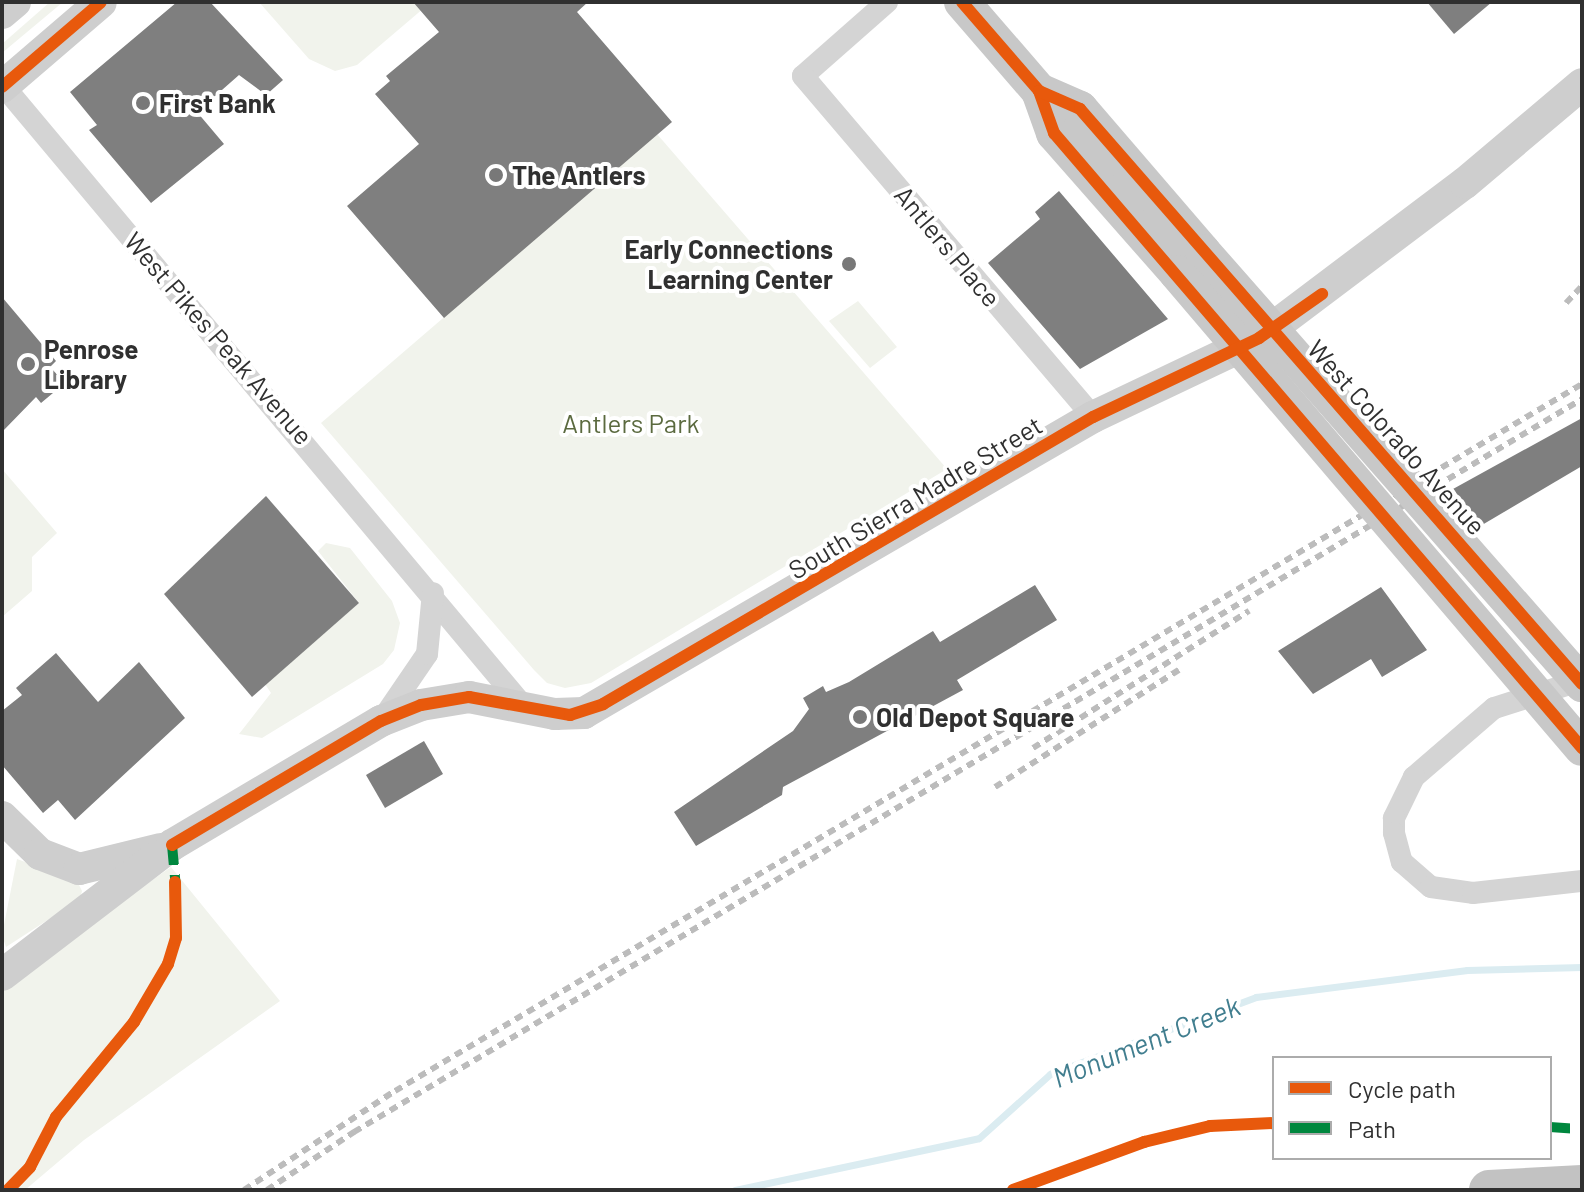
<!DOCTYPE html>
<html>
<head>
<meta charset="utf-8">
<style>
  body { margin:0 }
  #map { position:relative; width:1584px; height:1192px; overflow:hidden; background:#fff; font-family:Barlow,sans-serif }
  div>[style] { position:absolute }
  .green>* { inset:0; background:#f1f3ec }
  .stream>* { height:7px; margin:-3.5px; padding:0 3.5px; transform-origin:3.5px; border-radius:3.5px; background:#dbecf1 }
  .building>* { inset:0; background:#7f7f7f }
  .street>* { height:22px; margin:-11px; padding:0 11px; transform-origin:11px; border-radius:11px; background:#d4d4d4 }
  .secondary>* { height:32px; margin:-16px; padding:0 16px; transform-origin:16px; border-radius:16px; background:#cecece }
  .primary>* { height:36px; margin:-18px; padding:0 18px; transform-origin:18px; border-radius:18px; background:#c8c8c8 }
  .highway>* { height:40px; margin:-20px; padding:0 20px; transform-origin:20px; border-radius:20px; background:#c2c2c2 }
  .rail>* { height:6px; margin-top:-3px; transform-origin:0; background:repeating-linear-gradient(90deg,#bcbcbc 0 8px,transparent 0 14px) }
  .primary-bridge>* { height:36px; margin:-18px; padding:0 18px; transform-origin:18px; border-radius:18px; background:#c8c8c8 }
  .quiet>* { height:10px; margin-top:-5px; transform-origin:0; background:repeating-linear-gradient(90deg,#00873e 0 20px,transparent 0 30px) }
  .cycleway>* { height:12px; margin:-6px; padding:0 6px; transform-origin:6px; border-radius:6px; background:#e8590c }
  .dots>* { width:22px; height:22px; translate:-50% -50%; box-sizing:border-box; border:4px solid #fff; border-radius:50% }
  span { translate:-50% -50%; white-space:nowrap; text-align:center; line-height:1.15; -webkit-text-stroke:8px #fff; paint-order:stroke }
  .poi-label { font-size:26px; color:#303030; font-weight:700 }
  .left { translate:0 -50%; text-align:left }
  .right { translate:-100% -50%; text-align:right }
  .street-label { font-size:26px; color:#303030 }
  .park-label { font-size:26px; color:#5b6a3f }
  .water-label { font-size:28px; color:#417e8f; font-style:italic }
  .frame { position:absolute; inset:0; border:4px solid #303030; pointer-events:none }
  .legend { position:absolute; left:1272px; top:1056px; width:280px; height:104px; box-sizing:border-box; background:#fff; border:2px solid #acacac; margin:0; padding:10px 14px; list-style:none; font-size:24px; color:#303030 }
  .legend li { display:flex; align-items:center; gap:16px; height:40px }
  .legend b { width:40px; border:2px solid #acacac }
</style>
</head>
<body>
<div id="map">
  <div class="green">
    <div style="clip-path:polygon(50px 2px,63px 2px,2px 53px,2px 44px)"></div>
    <div style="clip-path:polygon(259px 2px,431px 2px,357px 65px,335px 71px,309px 59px)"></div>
    <div style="clip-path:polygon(657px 134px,947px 469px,591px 683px,565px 688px,547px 683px,534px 670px,321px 423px)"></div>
    <div style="clip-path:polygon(858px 301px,897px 347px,870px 368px,829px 321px)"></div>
    <div style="clip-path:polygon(2px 469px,57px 533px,32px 557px,32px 591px,2px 617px)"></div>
    <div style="clip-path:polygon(326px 543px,350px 548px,392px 601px,400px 623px,394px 650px,383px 664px,262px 738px,239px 734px,271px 693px,265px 684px,359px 603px,318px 551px)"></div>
    <div style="clip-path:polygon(17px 859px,77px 881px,82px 891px,80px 899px,6px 947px,2px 935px)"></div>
    <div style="clip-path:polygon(171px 867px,280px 1001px,84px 1140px,25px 1190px,2px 1190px,2px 985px)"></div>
  </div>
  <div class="stream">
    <div style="left:735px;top:1190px;width:249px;rotate:-12deg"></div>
    <div style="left:979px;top:1138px;width:96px;rotate:-42deg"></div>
    <div style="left:1050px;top:1074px;width:220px;rotate:-20.5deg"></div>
    <div style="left:1256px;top:997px;width:213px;rotate:-7.3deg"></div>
    <div style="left:1467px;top:970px;width:115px;rotate:-1.5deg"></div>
  </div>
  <div class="building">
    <div style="clip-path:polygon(177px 2px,210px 2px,283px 80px,266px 95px,239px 75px,197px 112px,224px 144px,151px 203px,89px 130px,97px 125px,70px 92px)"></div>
    <div style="clip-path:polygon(413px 2px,588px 2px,577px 12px,672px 122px,444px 318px,347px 206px,419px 144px,375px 94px,390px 81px,386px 76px,439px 32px)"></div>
    <div style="clip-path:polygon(1427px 2px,1492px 2px,1454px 34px)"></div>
    <div style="clip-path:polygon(1059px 191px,1168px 319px,1080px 369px,988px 263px,1040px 219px,1035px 212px)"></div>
    <div style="clip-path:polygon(2px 297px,56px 361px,50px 367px,65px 383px,41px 403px,36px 397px,2px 432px)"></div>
    <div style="clip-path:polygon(1582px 418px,1582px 466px,1482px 525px,1453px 489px)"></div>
    <div style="clip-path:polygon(266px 496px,359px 603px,252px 697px,164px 594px)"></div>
    <div style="clip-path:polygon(1035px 585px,1057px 620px,957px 680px,963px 690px,783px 787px,782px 795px,696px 846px,674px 812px,793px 731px,809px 709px,803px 698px,823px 686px,826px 692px,849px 682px,933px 631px,940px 642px)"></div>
    <div style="clip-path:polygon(1381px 587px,1427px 650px,1382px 677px,1371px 659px,1313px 694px,1278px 651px)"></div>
    <div style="clip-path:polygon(56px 653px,98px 702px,139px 662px,185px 718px,75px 820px,58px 800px,43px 813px,2px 765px,2px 711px,22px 695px,16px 688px)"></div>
    <div style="clip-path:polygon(424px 741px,443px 774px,385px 808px,366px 775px)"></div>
  </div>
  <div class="street">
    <div style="left:887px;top:2px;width:112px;rotate:138.6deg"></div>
    <div style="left:803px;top:76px;width:448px;rotate:49.6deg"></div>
    <div style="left:2px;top:84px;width:813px;rotate:50.04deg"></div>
    <div style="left:1582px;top:680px;width:92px;rotate:162.3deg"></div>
    <div style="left:1494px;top:708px;width:106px;rotate:139.2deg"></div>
    <div style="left:1414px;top:777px;width:46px;rotate:116deg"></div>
    <div style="left:1394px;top:818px;width:15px;rotate:90deg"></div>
    <div style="left:1394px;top:833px;width:30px;rotate:75deg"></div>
    <div style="left:1402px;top:862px;width:38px;rotate:41deg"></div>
    <div style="left:1431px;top:887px;width:42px;rotate:8.1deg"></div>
    <div style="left:1473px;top:893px;width:110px;rotate:-6.3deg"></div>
    <div style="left:384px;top:717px;width:76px;rotate:-55.7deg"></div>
    <div style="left:427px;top:654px;width:61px;rotate:-84.4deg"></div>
  </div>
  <div class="secondary">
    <div style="left:2px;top:13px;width:17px;rotate:-40deg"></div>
    <div style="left:2px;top:87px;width:130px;rotate:-40.6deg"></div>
    <div style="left:2px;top:817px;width:53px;rotate:44.2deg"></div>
    <div style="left:40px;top:854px;width:42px;rotate:21deg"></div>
    <div style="left:79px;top:869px;width:84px;rotate:-13.7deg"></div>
    <div style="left:2px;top:975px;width:214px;rotate:-37.4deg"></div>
    <div style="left:172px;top:845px;width:243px;rotate:-30.7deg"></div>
    <div style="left:381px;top:721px;width:43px;rotate:-21.8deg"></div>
    <div style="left:421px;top:705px;width:49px;rotate:-9.5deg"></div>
    <div style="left:469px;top:697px;width:88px;rotate:11.2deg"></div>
    <div style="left:555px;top:714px;width:29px;rotate:-2deg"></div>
    <div style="left:584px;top:713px;width:589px;rotate:-30.18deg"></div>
    <div style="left:1093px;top:417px;width:184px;rotate:-25.4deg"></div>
    <div style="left:1259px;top:338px;width:258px;rotate:-37deg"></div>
    <div style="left:1465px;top:183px;width:153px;rotate:-40.2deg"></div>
  </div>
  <div class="primary">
    <div style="left:962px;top:2px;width:118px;rotate:49.1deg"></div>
    <div style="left:1039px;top:91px;width:45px;rotate:70.3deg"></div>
    <div style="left:1054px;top:133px;width:186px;rotate:48.7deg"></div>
    <div style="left:1039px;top:91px;width:45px;rotate:23.7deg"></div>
    <div style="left:1080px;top:109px;width:189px;rotate:49.3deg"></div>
  </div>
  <div class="highway">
    <div style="left:1489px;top:1190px;width:93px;rotate:-3.1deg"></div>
  </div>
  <div class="rail">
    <div style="left:1566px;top:303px;width:23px;rotate:-47deg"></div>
    <div style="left:1033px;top:748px;width:256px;rotate:-32.4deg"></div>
    <div style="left:995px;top:787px;width:218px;rotate:-32.5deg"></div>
    <div style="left:244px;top:1190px;width:181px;rotate:-33.3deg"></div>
    <div style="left:395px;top:1091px;width:1382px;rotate:-30.78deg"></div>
    <div style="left:267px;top:1190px;width:105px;rotate:-33.7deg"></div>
    <div style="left:354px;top:1132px;width:1430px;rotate:-30.83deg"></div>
  </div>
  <div class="primary-bridge">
    <div style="left:1203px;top:252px;width:575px;rotate:48.74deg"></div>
    <div style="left:1177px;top:273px;width:624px;rotate:49.55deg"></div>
  </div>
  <div class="quiet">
    <div style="left:172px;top:845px;width:43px;rotate:84.7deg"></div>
    <div style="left:1550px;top:1127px;width:32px;rotate:4deg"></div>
  </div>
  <div class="cycleway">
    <div style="left:962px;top:2px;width:118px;rotate:49.1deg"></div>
    <div style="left:1039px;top:91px;width:45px;rotate:70.3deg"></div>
    <div style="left:1054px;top:133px;width:811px;rotate:49.35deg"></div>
    <div style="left:2px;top:87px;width:130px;rotate:-40.6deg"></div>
    <div style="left:1039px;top:91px;width:45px;rotate:23.7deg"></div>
    <div style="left:1080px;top:109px;width:763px;rotate:48.88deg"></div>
    <div style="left:172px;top:845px;width:243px;rotate:-30.7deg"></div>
    <div style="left:381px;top:721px;width:43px;rotate:-21.8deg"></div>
    <div style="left:421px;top:705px;width:49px;rotate:-9.5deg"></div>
    <div style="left:469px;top:697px;width:103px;rotate:10.1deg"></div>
    <div style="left:570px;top:715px;width:35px;rotate:-18deg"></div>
    <div style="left:603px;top:704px;width:568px;rotate:-30.36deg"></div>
    <div style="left:1093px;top:417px;width:184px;rotate:-25.4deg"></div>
    <div style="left:1259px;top:338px;width:77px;rotate:-34.9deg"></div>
    <div style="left:8px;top:1190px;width:32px;rotate:-46deg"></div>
    <div style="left:30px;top:1167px;width:56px;rotate:-62.5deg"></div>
    <div style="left:56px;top:1117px;width:123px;rotate:-50.6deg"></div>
    <div style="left:134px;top:1022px;width:67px;rotate:-59.6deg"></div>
    <div style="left:168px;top:964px;width:27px;rotate:-73deg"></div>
    <div style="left:176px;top:938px;width:56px;rotate:-91deg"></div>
    <div style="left:1013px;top:1190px;width:140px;rotate:-20.1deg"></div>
    <div style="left:1144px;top:1142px;width:68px;rotate:-13.6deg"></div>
    <div style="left:1210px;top:1126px;width:64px;rotate:-2.7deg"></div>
  </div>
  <div class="dots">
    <div style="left:143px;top:103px;background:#787878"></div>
    <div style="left:496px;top:175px;background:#787878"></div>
    <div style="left:849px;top:264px;background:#787878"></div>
    <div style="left:28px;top:364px;background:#787878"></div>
    <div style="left:860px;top:717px;background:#787878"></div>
  </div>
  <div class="poi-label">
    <span class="left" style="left:159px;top:103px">First Bank</span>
    <span class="left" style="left:512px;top:175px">The Antlers</span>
    <span class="right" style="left:833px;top:264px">Early Connections<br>Learning Center</span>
    <span class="left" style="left:44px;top:364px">Penrose<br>Library</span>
    <span class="left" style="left:876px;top:717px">Old Depot Square</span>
  </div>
  <div class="street-label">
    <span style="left:948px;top:246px;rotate:50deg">Antlers Place</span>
    <span style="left:219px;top:338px;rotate:49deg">West Pikes Peak Avenue</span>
    <span style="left:1397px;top:437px;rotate:48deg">West Colorado Avenue</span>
    <span style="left:915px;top:497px;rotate:-31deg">South Sierra Madre Street</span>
  </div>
  <div class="park-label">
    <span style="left:631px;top:423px">Antlers Park</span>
  </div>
  <div class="water-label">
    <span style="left:1146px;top:1041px;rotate:-22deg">Monument Creek</span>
  </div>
  <div class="frame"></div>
  <ul class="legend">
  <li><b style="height:10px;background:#e8590c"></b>Cycle path</li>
  <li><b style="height:10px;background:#00873e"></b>Path</li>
  </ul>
</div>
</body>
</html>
